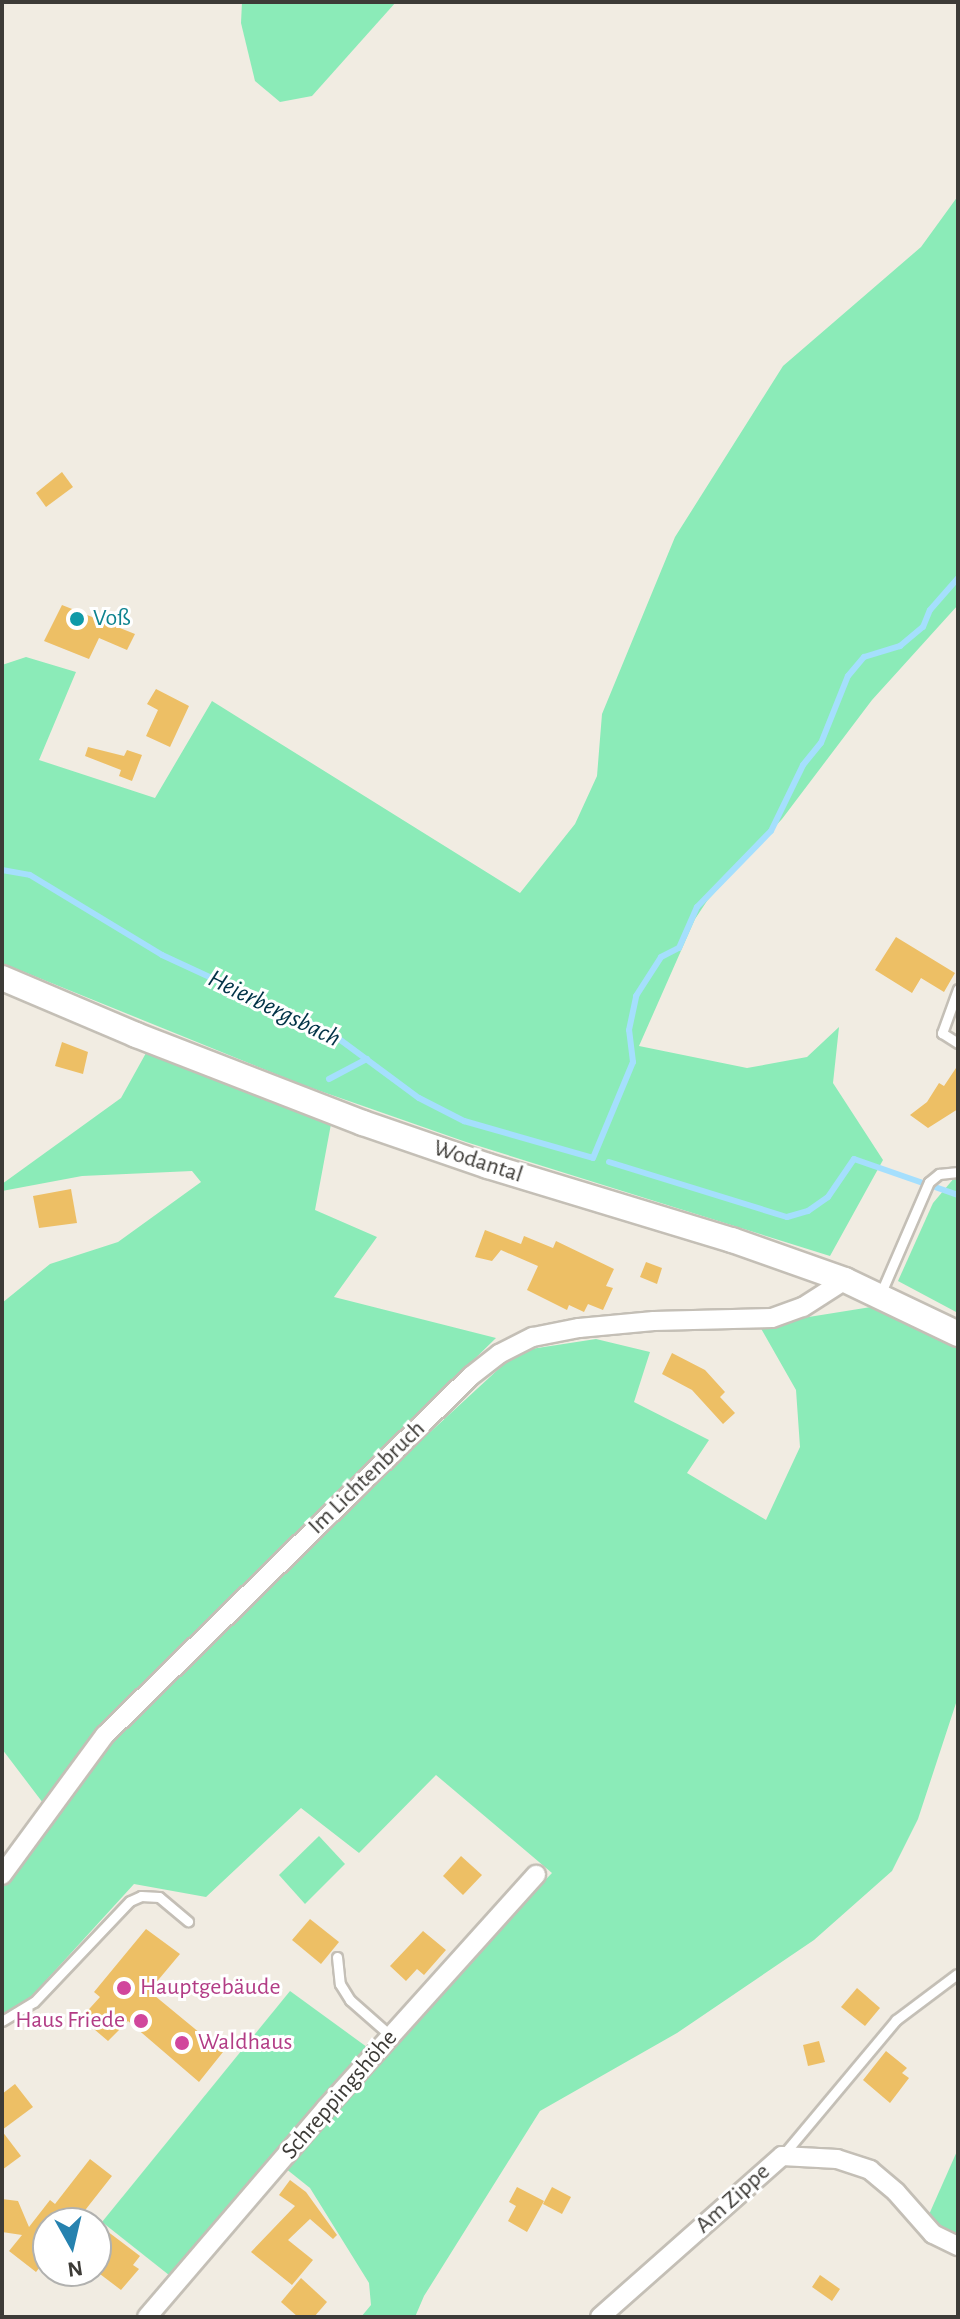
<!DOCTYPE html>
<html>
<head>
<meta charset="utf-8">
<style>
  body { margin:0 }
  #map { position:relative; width:960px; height:2319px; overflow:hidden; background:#f1ece2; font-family:"Alegreya Sans",sans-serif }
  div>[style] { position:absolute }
  .green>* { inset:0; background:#8bebb8 }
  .stream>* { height:6px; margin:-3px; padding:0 3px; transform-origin:3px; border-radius:3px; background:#a5dffd }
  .building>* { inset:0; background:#edbf65 }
  .roads { filter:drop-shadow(2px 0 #c4bfb6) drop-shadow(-2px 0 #c4bfb6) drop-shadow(0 2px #c4bfb6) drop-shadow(0 -2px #c4bfb6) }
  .service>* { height:9px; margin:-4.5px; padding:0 4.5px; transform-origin:4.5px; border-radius:4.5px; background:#fff }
  .minor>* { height:18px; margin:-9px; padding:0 9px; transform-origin:9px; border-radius:9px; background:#fff }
  .secondary>* { height:24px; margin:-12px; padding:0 12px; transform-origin:12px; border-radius:12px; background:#fff }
  .dots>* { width:22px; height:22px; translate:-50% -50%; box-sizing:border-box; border:4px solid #fff; border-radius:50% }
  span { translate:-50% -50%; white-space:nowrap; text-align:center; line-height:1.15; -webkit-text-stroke:6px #fff; paint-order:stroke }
  .culture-label { font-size:24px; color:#0d838f }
  .left { translate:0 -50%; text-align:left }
  .street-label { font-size:24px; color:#3d3b37 }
  .hotel-label { font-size:24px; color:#b23c85 }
  .right { translate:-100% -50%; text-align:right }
  .water-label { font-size:26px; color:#023347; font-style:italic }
  .frame { position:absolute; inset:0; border:4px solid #3d3b37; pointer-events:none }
  .north { position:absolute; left:32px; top:2207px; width:80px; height:80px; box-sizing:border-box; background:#fff; border:2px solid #b1b1af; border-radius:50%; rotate:172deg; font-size:22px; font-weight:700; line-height:32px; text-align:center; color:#3d3b37 }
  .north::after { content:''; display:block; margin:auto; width:28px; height:36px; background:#2682af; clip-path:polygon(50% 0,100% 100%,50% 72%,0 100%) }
</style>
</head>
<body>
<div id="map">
  <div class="green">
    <div style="clip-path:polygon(242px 2px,396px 2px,312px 96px,280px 102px,255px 81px,241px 23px)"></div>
    <div style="clip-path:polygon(958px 196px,958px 605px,872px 700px,782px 819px,707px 901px,695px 919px,639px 1046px,747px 1068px,807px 1057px,839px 1027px,833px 1083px,883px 1160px,830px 1256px,466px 1142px,303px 1085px,2px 963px,2px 665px,26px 657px,76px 672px,39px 760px,155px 798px,212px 701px,520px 893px,575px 824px,597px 776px,602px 714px,675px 537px,783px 366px,921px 247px)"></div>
    <div style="clip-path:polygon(146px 1053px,331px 1124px,315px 1210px,377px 1237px,334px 1297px,496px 1338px,94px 1731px,43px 1803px,2px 1749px,2px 1303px,50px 1264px,118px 1242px,201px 1182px,192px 1171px,82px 1176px,2px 1191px,2px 1184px,121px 1098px)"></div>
    <div style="clip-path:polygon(955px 1177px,958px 1177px,958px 1313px,898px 1281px,933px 1203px)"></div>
    <div style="clip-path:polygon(871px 1307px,958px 1349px,958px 1697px,918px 1819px,892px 1871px,814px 1940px,677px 2033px,540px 2111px,424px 2296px,415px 2317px,361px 2317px,371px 2305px,369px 2283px,310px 2188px,285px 2168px,465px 1963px,552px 1873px,436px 1775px,359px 1853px,301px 1808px,206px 1897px,134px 1884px,30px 1998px,2px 2015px,2px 1889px,110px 1740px,375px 1483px,518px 1351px,596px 1339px,650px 1352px,634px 1402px,709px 1440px,687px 1473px,766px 1520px,800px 1447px,796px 1390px,759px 1325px)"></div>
    <div style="clip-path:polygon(319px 1836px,345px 1864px,305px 1904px,279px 1875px)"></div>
    <div style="clip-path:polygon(290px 1991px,371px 2050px,174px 2279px,102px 2222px)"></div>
    <div style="clip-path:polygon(958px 2149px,958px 2240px,927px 2219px)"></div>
  </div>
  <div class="stream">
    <div style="left:2px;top:870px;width:28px;rotate:10deg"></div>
    <div style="left:30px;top:875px;width:154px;rotate:31.2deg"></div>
    <div style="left:162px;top:955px;width:186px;rotate:24.8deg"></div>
    <div style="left:331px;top:1033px;width:109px;rotate:36.5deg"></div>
    <div style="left:419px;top:1098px;width:51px;rotate:27.1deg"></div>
    <div style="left:464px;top:1121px;width:134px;rotate:16deg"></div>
    <div style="left:593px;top:1158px;width:104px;rotate:-67.4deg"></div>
    <div style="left:633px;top:1062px;width:32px;rotate:-97deg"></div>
    <div style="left:629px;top:1030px;width:35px;rotate:-78deg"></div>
    <div style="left:636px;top:996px;width:46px;rotate:-57.3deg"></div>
    <div style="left:661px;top:957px;width:20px;rotate:-27deg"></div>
    <div style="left:679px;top:948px;width:45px;rotate:-66.3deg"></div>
    <div style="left:697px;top:907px;width:106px;rotate:-45.8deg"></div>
    <div style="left:771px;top:831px;width:73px;rotate:-64.1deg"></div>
    <div style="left:803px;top:765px;width:28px;rotate:-51deg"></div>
    <div style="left:821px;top:743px;width:72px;rotate:-68.1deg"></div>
    <div style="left:848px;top:676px;width:25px;rotate:-50deg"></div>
    <div style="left:864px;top:657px;width:38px;rotate:-17deg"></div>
    <div style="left:900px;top:646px;width:30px;rotate:-40deg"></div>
    <div style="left:923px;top:627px;width:18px;rotate:-68deg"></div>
    <div style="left:930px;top:610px;width:43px;rotate:-48.8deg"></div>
    <div style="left:329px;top:1079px;width:43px;rotate:-27.8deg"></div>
    <div style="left:609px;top:1162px;width:186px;rotate:17.2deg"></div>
    <div style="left:787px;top:1217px;width:22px;rotate:-16deg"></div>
    <div style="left:808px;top:1211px;width:24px;rotate:-35deg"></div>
    <div style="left:828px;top:1197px;width:46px;rotate:-55.6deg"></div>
    <div style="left:854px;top:1159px;width:73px;rotate:19.2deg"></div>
    <div style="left:935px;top:1187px;width:24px;rotate:19deg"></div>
  </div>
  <div class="building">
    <div style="clip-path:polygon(62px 472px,73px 487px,46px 507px,36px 493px)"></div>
    <div style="clip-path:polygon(62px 605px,135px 634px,127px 650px,99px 638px,89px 659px,44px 641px)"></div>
    <div style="clip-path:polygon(156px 689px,189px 706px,170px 747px,146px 736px,158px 710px,147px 704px)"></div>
    <div style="clip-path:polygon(88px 747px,124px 756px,127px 750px,142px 755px,132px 781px,119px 776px,121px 770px,85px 756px)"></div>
    <div style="clip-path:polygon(896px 937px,955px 973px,944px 992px,921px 978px,912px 993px,875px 970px)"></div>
    <div style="clip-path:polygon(62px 1042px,88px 1052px,83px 1074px,55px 1066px)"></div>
    <div style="clip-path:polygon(958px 1065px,958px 1109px,928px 1128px,910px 1115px,927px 1102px,939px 1083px,944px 1086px)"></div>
    <div style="clip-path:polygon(71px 1189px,77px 1223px,39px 1228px,33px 1196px)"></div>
    <div style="clip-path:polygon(485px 1230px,521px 1244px,524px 1236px,553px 1248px,556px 1241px,614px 1269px,606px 1286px,613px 1288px,603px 1310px,588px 1304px,584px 1312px,569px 1305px,567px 1310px,527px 1290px,538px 1266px,501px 1250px,492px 1261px,475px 1257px)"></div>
    <div style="clip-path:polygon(646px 1262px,662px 1268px,657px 1284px,640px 1277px)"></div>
    <div style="clip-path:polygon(672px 1353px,705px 1370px,725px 1392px,720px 1397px,735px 1413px,723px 1424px,692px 1390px,662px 1374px)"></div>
    <div style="clip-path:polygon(461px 1856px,482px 1875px,463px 1895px,443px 1876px)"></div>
    <div style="clip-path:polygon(310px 1919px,339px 1942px,321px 1964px,292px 1940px)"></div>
    <div style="clip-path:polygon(146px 1929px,180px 1954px,149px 1991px,223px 2052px,199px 2082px,128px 2021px,108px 2041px,81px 2018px,100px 1997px,94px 1992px)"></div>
    <div style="clip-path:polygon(423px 1931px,446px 1950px,424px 1975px,417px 1969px,406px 1981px,390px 1966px)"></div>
    <div style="clip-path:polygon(857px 1988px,880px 2008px,865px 2026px,841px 2007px)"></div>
    <div style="clip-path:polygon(819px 2041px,825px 2062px,808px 2066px,803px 2045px)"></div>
    <div style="clip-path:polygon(886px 2051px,907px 2068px,902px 2073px,909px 2078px,890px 2103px,863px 2080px)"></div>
    <div style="clip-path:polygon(15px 2084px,33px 2107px,2px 2130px,2px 2094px)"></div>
    <div style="clip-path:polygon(2px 2131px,21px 2156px,2px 2170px)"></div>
    <div style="clip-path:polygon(90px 2159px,112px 2176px,75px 2223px,48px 2223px,48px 2257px,36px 2272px,9px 2251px,22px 2235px,2px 2232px,2px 2199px,18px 2201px,29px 2227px,50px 2200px,55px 2204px)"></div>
    <div style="clip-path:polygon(290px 2180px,306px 2192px,337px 2235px,333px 2239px,310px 2219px,288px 2240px,313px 2260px,292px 2285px,251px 2252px,295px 2206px,279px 2195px)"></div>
    <div style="clip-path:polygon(517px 2187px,544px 2201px,527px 2232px,508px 2221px,516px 2206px,509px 2202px)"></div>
    <div style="clip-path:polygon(552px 2187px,571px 2197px,562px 2214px,543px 2204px)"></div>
    <div style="clip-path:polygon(107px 2231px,140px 2256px,133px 2265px,139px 2269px,121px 2290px,96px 2271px,96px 2245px)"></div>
    <div style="clip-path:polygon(820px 2275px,840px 2289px,832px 2301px,812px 2287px)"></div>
    <div style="clip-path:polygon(301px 2278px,327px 2302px,314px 2317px,298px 2317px,281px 2302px)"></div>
  </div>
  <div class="roads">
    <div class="service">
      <div style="left:958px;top:989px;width:47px;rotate:110deg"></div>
      <div style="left:942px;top:1033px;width:19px;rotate:32deg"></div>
      <div style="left:880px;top:1295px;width:123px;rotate:-66.6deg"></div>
      <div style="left:929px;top:1182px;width:13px;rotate:-39deg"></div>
      <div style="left:939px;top:1174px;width:19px;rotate:-6deg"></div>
      <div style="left:337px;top:1957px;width:27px;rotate:84deg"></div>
      <div style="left:340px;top:1984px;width:19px;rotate:58deg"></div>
      <div style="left:350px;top:2000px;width:55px;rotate:41.3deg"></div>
      <div style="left:2px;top:2021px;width:37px;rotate:-31deg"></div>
      <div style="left:34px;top:2002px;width:139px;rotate:-46.5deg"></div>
      <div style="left:130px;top:1901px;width:12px;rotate:-24deg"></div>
      <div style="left:141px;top:1896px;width:18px;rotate:3deg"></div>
      <div style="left:159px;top:1897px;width:38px;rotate:40deg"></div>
      <div style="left:783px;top:2155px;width:176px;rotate:-50.1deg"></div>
      <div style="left:896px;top:2020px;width:76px;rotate:-37deg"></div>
    </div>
    <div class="minor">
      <div style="left:2px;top:1875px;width:174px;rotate:-53.7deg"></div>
      <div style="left:105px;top:1735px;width:513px;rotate:-44.45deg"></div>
      <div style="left:471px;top:1376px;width:36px;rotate:-38deg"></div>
      <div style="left:499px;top:1354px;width:38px;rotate:-27deg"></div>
      <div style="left:533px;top:1337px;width:47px;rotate:-11.1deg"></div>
      <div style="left:579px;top:1328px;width:75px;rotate:-5.3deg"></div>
      <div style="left:654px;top:1321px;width:118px;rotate:-1.5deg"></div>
      <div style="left:772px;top:1318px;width:33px;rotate:-20deg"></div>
      <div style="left:803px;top:1307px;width:50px;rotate:-32.7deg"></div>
      <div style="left:147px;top:2317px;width:275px;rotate:-49.4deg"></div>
      <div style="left:326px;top:2108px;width:314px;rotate:-48deg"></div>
      <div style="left:600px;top:2317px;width:243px;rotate:-41.5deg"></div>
      <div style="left:782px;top:2156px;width:55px;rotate:3.1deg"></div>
      <div style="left:837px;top:2159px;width:35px;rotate:18deg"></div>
      <div style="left:870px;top:2170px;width:34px;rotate:40deg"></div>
      <div style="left:896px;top:2192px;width:56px;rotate:48.6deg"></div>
      <div style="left:933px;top:2234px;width:28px;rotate:26deg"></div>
    </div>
    <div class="secondary">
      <div style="left:2px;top:978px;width:146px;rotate:23deg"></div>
      <div style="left:136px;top:1035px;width:243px;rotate:21.2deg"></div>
      <div style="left:363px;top:1123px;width:132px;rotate:19deg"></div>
      <div style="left:488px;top:1166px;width:255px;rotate:16.9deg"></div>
      <div style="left:732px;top:1240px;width:120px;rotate:19.5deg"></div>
      <div style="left:845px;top:1280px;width:125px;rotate:25.5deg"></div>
    </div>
  </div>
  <div class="dots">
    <div style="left:77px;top:619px;background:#0f9aa8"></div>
    <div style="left:124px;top:1988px;background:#d1479c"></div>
    <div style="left:141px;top:2021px;background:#d1479c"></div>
    <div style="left:182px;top:2043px;background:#d1479c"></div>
  </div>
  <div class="culture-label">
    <span class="left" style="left:93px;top:619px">Voß</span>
  </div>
  <div class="street-label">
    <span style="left:478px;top:1162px;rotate:18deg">Wodantal</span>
    <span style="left:367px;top:1478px;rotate:-44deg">Im Lichtenbruch</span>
    <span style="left:340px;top:2095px;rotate:-49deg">Schreppingshöhe</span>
    <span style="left:733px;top:2199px;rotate:-42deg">Am Zippe</span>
  </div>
  <div class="hotel-label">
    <span class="left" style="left:140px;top:1988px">Hauptgebäude</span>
    <span class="right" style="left:125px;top:2021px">Haus Friede</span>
    <span class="left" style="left:198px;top:2043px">Waldhaus</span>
  </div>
  <div class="water-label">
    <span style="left:274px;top:1009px;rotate:26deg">Heierbergsbach</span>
  </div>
  <div class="frame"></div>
  <div class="north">N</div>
</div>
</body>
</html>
